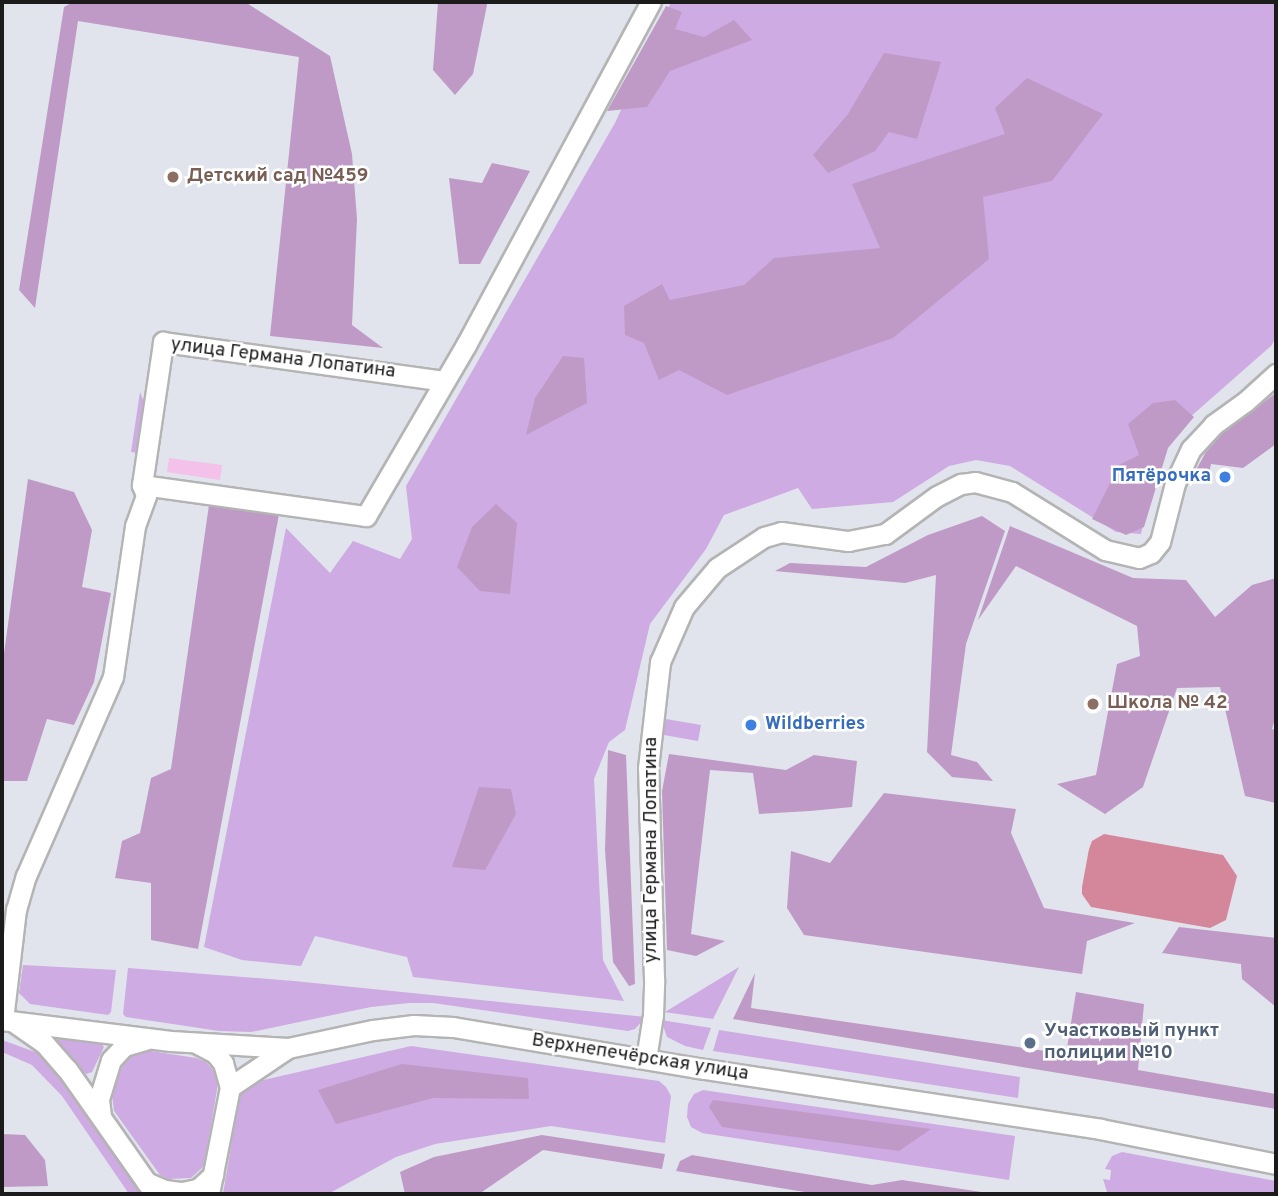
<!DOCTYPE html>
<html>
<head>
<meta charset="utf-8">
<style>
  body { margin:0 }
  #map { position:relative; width:1278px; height:1196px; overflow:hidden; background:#e1e4ec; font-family:Overpass,sans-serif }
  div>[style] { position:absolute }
  .grass>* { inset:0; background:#ceabe2 }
  .forest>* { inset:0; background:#bf9ac7 }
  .park>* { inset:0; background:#f3c1e9 }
  .pitch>* { inset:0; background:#d4869b }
  .roads { filter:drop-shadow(2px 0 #b4b4b4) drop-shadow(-2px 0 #b4b4b4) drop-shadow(0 2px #b4b4b4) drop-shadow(0 -2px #b4b4b4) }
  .minor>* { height:19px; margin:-9.5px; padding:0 9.5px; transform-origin:9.5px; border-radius:9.5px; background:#fff }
  .dots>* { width:19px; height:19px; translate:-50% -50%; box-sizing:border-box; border:4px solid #fff; border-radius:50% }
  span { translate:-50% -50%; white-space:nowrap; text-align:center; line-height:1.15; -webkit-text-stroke:5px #fff; paint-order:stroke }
  .education-label { font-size:19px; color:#785e54; font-weight:700 }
  .left { translate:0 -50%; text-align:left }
  .street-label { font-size:19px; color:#1b1b1b }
  .shop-label { font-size:19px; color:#366cbe; font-weight:700 }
  .right { translate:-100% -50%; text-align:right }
  .service-label { font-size:19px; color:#4e5e75; font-weight:700 }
  .frame { position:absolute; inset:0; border:4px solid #1b1b1b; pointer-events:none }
</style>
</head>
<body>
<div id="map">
  <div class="grass">
    <div style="clip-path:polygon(671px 2px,1276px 2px,1276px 336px,1272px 345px,1172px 433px,1154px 474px,1141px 534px,1116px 532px,1010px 466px,976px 460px,949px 466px,893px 502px,812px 509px,798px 488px,724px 515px,706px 549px,650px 624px,625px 730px,609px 742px,594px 779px,603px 960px,624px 1001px,413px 977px,407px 957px,315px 936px,301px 966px,242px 960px,204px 947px,286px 528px,330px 573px,353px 541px,400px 559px,412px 539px,406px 486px,615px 123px)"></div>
    <div style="clip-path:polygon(140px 392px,146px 408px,140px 453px,131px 452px)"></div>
    <div style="clip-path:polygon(660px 718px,701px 725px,698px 741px,664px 735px,660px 730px)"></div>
    <div style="clip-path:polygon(23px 965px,116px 970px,111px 1012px,108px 1015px,30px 1004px,19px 993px)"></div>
    <div style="clip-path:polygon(739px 967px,713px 1019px,664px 1012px,665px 1012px)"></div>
    <div style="clip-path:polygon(128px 968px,294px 981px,646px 1017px,635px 1029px,628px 1031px,433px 1003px,409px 1003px,371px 1007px,251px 1032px,219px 1031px,126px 1017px,123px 1014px)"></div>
    <div style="clip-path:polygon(661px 1020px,711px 1028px,703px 1050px,685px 1046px,667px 1037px)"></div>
    <div style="clip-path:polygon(719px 1030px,1020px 1077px,1018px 1098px,713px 1051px)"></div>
    <div style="clip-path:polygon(61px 1037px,101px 1043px,104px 1047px,92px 1072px,86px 1074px,58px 1044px,57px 1040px)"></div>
    <div style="clip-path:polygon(2px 1040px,38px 1053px,60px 1073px,143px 1194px,129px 1194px,62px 1096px,32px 1065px,2px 1052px)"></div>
    <div style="clip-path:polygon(411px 1046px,659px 1081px,666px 1087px,671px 1096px,665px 1143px,551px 1126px,435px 1144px,396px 1157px,328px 1194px,223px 1194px,238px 1104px,242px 1092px,255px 1082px)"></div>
    <div style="clip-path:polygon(145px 1050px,196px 1058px,206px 1062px,217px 1075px,218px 1084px,204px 1166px,191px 1178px,169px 1179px,160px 1175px,114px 1111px,112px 1095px,117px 1077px,124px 1064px,135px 1053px)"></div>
    <div style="clip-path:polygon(703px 1090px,1015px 1136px,1009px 1180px,702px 1133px,691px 1127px,687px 1117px,688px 1104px,694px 1094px)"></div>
    <div style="clip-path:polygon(1122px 1152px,1276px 1181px,1276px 1194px,1111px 1194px,1107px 1192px,1103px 1179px,1110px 1180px,1111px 1170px,1105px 1169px,1112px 1156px)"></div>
  </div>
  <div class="forest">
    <div style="clip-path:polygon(73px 2px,245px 2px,330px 56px,352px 154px,357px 219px,352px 325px,383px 348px,270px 336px,299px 57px,78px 21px,35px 308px,19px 290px,64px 7px)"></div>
    <div style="clip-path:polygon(438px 2px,486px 2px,487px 5px,473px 74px,455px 95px,433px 70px)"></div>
    <div style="clip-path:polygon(666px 6px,682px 12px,675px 29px,704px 37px,734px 20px,752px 40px,670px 71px,647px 107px,607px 111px)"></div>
    <div style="clip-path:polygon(884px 53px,941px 62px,917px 139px,889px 132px,875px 151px,828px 173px,813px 155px,848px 114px)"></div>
    <div style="clip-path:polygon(1027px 78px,1103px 114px,1052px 181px,983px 197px,989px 259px,893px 338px,727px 395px,679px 370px,659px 380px,644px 343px,625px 335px,624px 306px,662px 284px,670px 300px,744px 285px,774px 258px,880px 248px,852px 184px,1005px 134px,995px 108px)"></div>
    <div style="clip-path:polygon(492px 163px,530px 171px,480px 264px,459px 264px,449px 178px,482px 183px)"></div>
    <div style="clip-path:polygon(563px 356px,584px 358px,587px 403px,526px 435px,535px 398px)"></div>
    <div style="clip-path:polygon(1276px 393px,1276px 444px,1243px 468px,1211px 464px,1208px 478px,1196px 470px,1206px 452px,1224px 432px)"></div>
    <div style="clip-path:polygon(1175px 400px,1194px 417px,1168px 448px,1144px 527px,1126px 535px,1092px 519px,1119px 465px,1139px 455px,1128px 424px,1153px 403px)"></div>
    <div style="clip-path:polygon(28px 479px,74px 492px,92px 530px,82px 587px,111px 593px,94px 682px,74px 725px,47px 719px,27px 781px,2px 781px,2px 668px)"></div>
    <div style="clip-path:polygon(210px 498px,280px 509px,198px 949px,151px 940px,151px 883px,115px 878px,122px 841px,140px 833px,151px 778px,171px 769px)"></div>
    <div style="clip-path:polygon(496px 504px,517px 523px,510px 594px,480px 591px,457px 567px,472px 527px)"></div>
    <div style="clip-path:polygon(982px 516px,1005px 531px,966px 644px,951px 755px,977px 762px,993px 781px,952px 777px,927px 752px,936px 575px,905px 583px,775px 571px,790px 563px,866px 567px,928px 535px)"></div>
    <div style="clip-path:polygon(1010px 526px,1133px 578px,1186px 580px,1215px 617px,1252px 585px,1276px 578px,1276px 715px,1272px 729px,1276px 730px,1276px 803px,1245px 796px,1220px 687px,1177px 688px,1143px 787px,1105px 814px,1057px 784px,1096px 775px,1117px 664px,1140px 656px,1137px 626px,1016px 566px,978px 620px)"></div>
    <div style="clip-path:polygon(608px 750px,626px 755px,635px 984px,629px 986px,613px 962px,605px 850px)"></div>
    <div style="clip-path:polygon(669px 754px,786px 770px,814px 755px,857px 761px,852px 807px,810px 811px,759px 814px,753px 773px,710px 770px,691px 934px,725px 941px,696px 956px,667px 950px,662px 791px)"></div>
    <div style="clip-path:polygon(479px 787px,511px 789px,516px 814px,485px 870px,452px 867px)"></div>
    <div style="clip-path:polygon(884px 793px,1016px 809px,1011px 833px,1044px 908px,1135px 923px,1087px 941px,1082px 974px,804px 935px,787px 908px,791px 851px,830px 863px)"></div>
    <div style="clip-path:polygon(1179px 927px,1276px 938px,1276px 1007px,1242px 979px,1241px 964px,1162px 953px)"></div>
    <div style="clip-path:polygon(755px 973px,751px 1008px,1066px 1054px,1076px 992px,1144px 1004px,1138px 1070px,1276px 1094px,1276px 1109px,733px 1019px)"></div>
    <div style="clip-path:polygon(402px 1064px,528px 1078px,529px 1099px,433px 1098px,336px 1124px,318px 1090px)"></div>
    <div style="clip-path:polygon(713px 1100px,931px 1129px,899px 1151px,722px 1127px,709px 1107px)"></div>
    <div style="clip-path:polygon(2px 1134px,25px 1135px,45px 1160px,48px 1186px,2px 1187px)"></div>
    <div style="clip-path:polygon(542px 1135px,665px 1154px,662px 1169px,543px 1150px,479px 1194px,405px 1194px,400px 1172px,434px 1157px)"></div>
    <div style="clip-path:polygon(692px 1155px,872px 1185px,902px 1180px,995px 1194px,817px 1194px,676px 1171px,680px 1161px)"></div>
  </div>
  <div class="park">
    <div style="clip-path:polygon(169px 458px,222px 465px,220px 480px,167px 472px)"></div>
  </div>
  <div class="pitch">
    <div style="clip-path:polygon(1104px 834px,1223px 855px,1237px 876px,1226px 920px,1210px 928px,1091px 907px,1082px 894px,1082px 887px,1089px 849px,1092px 841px)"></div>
  </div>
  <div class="roads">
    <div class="minor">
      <div style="left:142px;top:485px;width:226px;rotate:7.9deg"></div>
      <div style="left:366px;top:516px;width:198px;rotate:-59.7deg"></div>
      <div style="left:466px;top:345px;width:390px;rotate:-61.7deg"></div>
      <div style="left:2px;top:1020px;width:170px;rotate:7.1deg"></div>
      <div style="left:171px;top:1041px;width:117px;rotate:3.4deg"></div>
      <div style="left:288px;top:1048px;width:87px;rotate:-12deg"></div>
      <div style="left:373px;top:1030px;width:41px;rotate:-7deg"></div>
      <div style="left:414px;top:1025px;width:39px;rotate:3deg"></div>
      <div style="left:453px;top:1027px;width:255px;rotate:9.5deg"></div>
      <div style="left:705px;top:1069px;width:400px;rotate:8.6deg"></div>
      <div style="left:1100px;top:1129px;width:179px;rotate:11.2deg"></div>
      <div style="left:3px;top:1020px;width:111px;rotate:-83.3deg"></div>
      <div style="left:16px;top:910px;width:35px;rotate:-74deg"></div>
      <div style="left:26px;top:876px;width:217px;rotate:-66.4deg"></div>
      <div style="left:113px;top:677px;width:153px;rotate:-81.7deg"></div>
      <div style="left:135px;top:526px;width:33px;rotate:-70deg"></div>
      <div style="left:146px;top:495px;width:11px;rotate:-112deg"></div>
      <div style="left:142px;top:485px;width:145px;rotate:-81.6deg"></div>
      <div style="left:163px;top:342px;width:283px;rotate:7.9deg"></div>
      <div style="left:15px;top:1023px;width:35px;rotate:35deg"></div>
      <div style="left:44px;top:1043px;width:35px;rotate:49deg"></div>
      <div style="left:67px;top:1069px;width:153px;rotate:54.9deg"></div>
      <div style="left:198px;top:1044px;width:19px;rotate:28deg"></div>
      <div style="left:215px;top:1053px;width:13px;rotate:51deg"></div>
      <div style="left:223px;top:1063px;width:25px;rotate:74deg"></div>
      <div style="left:230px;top:1087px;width:109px;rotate:101.1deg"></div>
      <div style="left:646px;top:1059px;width:45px;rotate:-81deg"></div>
      <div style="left:653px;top:1015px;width:36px;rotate:-88deg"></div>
      <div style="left:654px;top:979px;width:211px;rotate:-91.6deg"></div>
      <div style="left:648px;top:768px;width:107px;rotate:-83.5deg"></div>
      <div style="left:660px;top:662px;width:60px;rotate:-66.4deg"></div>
      <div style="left:684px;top:607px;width:51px;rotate:-49.8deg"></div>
      <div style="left:717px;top:568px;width:56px;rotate:-33.4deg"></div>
      <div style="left:764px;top:537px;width:18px;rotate:-16deg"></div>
      <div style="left:781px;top:532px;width:68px;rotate:7.7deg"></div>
      <div style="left:848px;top:541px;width:38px;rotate:-11deg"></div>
      <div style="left:885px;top:534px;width:64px;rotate:-36.2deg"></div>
      <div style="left:937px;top:496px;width:27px;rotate:-27deg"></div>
      <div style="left:961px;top:484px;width:14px;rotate:-8deg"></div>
      <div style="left:975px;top:482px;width:38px;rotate:15deg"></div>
      <div style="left:1012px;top:492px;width:110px;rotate:31.9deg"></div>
      <div style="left:1105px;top:550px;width:35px;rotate:13deg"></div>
      <div style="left:1139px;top:558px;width:13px;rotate:-23deg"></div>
      <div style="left:1151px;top:553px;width:14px;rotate:-51deg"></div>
      <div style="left:1160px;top:542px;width:61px;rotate:-75.7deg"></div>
      <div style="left:1175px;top:483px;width:38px;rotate:-65deg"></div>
      <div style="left:1191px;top:449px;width:33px;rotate:-47deg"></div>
      <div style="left:1213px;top:425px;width:39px;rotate:-36deg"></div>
      <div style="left:1245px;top:402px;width:42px;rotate:-42.1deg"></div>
      <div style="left:230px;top:1087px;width:70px;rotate:-33.9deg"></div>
      <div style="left:101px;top:1116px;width:17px;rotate:-97deg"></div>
      <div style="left:99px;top:1099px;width:41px;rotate:-72.9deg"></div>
      <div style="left:111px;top:1060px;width:19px;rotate:-47deg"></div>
      <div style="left:124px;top:1046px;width:22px;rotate:-16deg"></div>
      <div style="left:146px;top:1182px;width:21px;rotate:23deg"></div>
      <div style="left:165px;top:1190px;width:17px;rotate:7deg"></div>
      <div style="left:182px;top:1192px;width:16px;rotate:-11deg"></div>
      <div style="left:198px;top:1189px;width:21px;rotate:-43deg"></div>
    </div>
  </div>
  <div class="dots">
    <div style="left:173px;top:177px;background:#8d6e63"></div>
    <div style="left:1225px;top:477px;background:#3f7fe0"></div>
    <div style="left:1093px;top:704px;background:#8d6e63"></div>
    <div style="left:751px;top:725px;background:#3f7fe0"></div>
    <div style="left:1030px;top:1043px;background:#5c6f8a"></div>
  </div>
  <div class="education-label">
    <span class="left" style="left:187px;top:177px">Детский сад №459</span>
    <span class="left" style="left:1107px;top:704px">Школа № 42</span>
  </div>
  <div class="street-label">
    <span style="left:283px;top:359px;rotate:7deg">улица Германа Лопатина</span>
    <span style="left:652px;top:850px;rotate:-90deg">улица Германа Лопатина</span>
    <span style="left:640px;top:1058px;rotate:9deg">Верхнепечёрская улица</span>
  </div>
  <div class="shop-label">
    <span class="right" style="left:1211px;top:477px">Пятёрочка</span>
    <span class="left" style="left:765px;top:725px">Wildberries</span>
  </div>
  <div class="service-label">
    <span class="left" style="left:1044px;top:1043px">Участковый пункт<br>полиции №10</span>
  </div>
  <div class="frame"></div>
</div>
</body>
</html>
